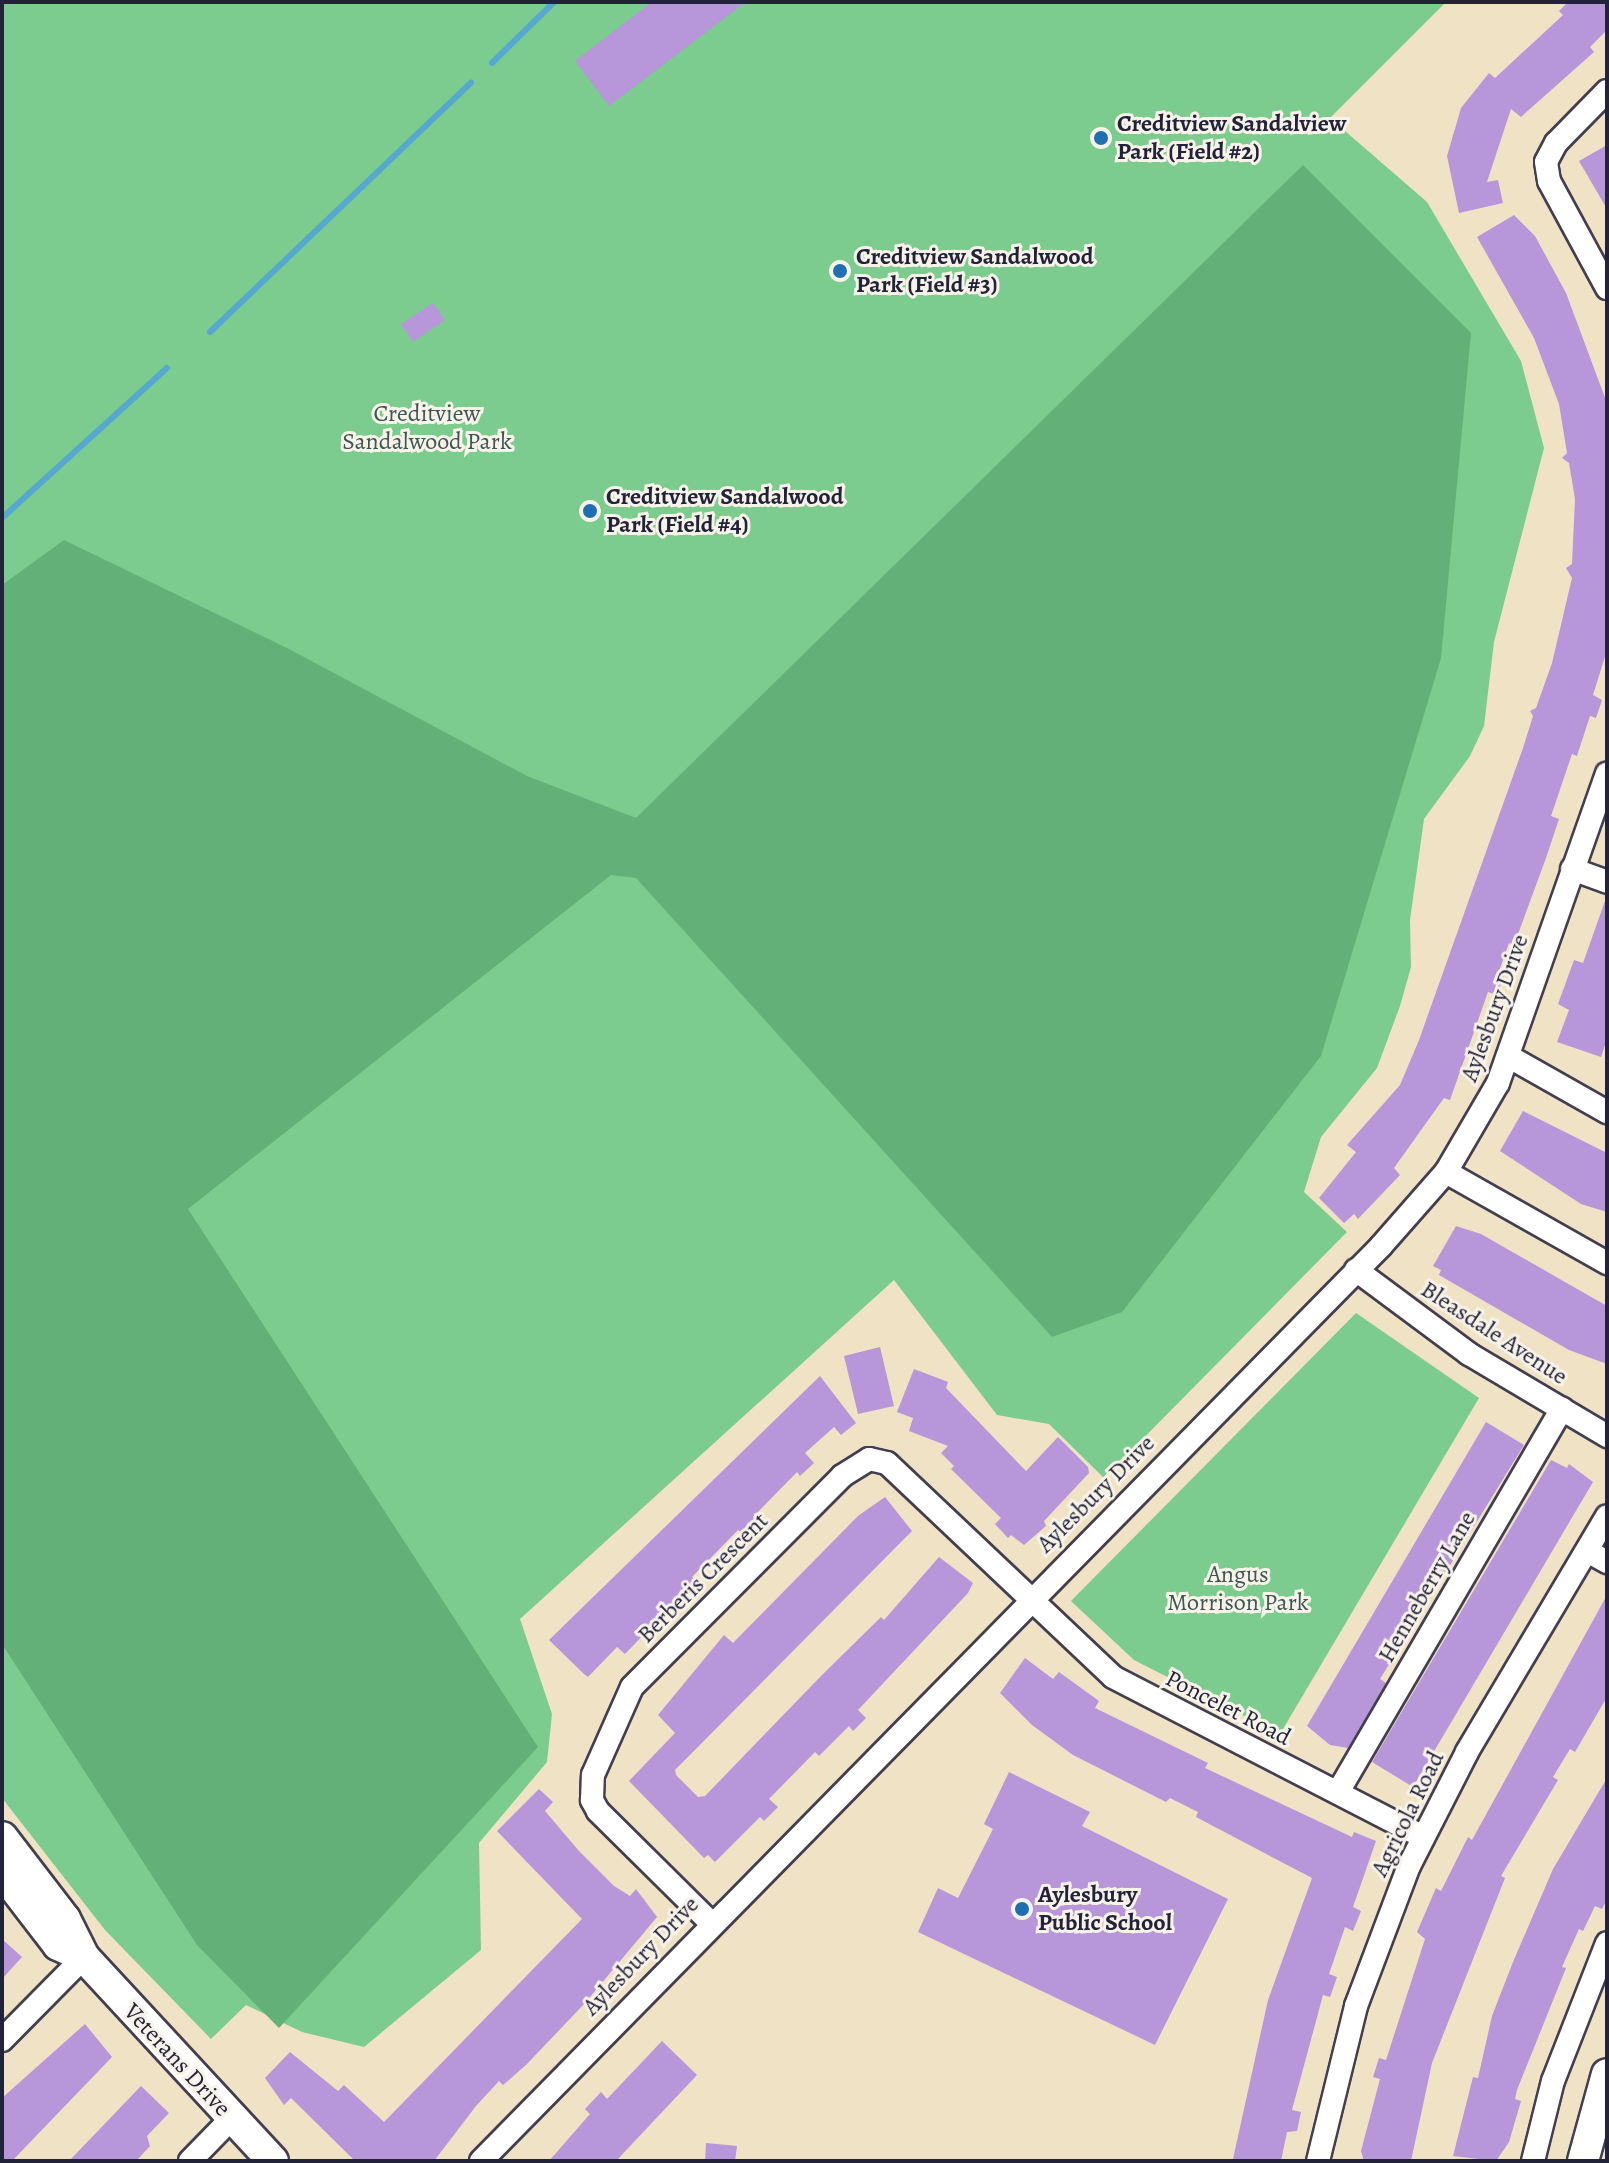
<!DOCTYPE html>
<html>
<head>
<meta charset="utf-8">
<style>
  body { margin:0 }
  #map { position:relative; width:1609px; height:2163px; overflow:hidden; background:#f0e2c5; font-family:Alegreya,serif }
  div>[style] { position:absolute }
  .green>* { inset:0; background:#7bcc8e }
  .forest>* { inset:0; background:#64b079 }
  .stream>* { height:6px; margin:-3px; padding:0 3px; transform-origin:3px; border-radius:3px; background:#55a8d0 }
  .building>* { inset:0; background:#b796d9 }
  .roads { filter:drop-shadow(2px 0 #413f50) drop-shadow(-2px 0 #413f50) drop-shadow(0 2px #413f50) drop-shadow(0 -2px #413f50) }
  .street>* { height:22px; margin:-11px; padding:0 11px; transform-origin:11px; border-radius:11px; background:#fff }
  .secondary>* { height:30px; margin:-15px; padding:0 15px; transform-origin:15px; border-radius:15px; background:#fff }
  .dots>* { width:22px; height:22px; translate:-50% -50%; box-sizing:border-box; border:4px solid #f7f3e8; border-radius:50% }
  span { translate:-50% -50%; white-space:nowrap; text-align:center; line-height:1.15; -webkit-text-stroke:6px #f7f3e8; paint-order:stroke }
  .poi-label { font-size:24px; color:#22223b; font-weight:700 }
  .left { translate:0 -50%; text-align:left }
  .park-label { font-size:24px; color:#3d5554 }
  .street-label { font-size:24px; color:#22223b }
  .frame { position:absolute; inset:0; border:4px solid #22223b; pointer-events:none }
</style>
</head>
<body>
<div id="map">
  <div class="green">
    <div style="clip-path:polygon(2px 2px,1446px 2px,1330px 118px,1427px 202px,1521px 361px,1544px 448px,1494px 642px,1484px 726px,1470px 756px,1424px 819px,1410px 920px,1411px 967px,1400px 1006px,1377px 1068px,1321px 1137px,1304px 1192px,1347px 1232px,1104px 1478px,1049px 1424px,997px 1415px,894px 1280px,520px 1619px,552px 1714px,547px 1762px,479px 1843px,481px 1950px,364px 2047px,302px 2032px,246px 2005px,211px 2039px,105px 1930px,2px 1798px)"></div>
    <div style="clip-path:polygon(1356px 1313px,1479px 1398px,1280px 1734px,1134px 1660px,1071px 1601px)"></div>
  </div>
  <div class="forest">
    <div style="clip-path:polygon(1303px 165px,1471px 333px,1441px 658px,1321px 1056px,1122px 1312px,1052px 1337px,636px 878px,611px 875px,188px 1209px,538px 1747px,279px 2028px,197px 1945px,2px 1644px,2px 585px,64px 540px,287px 648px,527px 776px,636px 818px)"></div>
  </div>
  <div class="stream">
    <div style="left:492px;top:63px;width:87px;rotate:-44.5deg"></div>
    <div style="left:210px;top:332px;width:361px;rotate:-43.7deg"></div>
    <div style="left:2px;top:518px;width:223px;rotate:-42.3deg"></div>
  </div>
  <div class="building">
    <div style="clip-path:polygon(652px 2px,746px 2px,609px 106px,575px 61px)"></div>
    <div style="clip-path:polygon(1568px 2px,1607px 2px,1607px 30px,1590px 47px,1594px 52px,1521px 117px,1511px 109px,1487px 182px,1498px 180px,1503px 203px,1459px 213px,1447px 156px,1461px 108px,1489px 73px,1495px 78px,1563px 15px,1559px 11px)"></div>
    <div style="clip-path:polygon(1607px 145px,1607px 209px,1579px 161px)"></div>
    <div style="clip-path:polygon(1514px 215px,1535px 236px,1566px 293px,1607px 403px,1607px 650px,1593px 695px,1602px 700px,1596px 718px,1590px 716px,1577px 756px,1572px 754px,1551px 816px,1559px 819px,1546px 858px,1514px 945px,1509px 943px,1498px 974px,1504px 976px,1497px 995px,1488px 992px,1450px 1100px,1444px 1098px,1394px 1168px,1400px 1175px,1358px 1219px,1354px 1214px,1344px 1223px,1319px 1198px,1356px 1152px,1347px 1145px,1400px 1085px,1419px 1040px,1523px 748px,1533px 716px,1530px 711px,1536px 708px,1552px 663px,1572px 578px,1566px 568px,1572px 564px,1575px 499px,1569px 463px,1562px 458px,1567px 453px,1559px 404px,1534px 338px,1477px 237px)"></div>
    <div style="clip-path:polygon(433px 303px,445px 320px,413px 342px,401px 324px)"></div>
    <div style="clip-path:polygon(1605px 901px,1607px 1039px,1601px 1057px,1557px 1042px,1569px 1010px,1558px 1004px,1574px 960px,1583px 963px)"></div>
    <div style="clip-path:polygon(1523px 1111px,1607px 1153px,1607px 1212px,1581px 1204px,1500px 1151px)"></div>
    <div style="clip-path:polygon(1456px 1226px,1481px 1234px,1607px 1306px,1607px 1364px,1569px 1350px,1439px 1275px,1441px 1270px,1433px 1266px)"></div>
    <div style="clip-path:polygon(880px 1347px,894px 1406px,858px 1414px,844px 1356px)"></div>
    <div style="clip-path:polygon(914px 1369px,948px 1382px,946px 1388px,1026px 1471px,1058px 1437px,1088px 1467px,1089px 1473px,1044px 1521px,1046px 1526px,1024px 1545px,1011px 1535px,1008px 1538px,995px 1524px,1001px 1518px,951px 1469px,954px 1466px,941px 1453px,948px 1446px,909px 1431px,913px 1418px,897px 1412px)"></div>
    <div style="clip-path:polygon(820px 1376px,856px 1423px,841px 1435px,834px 1427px,805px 1453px,814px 1463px,800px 1476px,797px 1472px,753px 1517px,756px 1520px,742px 1534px,738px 1530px,692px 1577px,696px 1580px,625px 1654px,617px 1647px,588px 1677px,584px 1674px,549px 1640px)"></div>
    <div style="clip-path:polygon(1486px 1422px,1524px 1445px,1380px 1679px,1386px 1683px,1348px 1748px,1330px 1745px,1307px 1726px)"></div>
    <div style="clip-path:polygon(1551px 1460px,1567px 1468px,1569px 1464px,1593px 1482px,1413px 1787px,1372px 1762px)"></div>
    <div style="clip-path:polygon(885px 1497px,912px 1531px,675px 1770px,676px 1775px,698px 1797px,705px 1796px,822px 1675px,881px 1617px,884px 1620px,939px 1557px,973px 1583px,968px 1593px,858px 1710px,866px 1718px,853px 1731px,849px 1726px,819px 1756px,815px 1752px,769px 1799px,778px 1807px,764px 1821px,760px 1817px,715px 1862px,708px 1855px,704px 1858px,629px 1781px,675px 1733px,658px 1715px,724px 1635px,733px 1643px,858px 1516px)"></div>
    <div style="clip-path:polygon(1607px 1595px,1607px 1697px,1575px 1752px,1570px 1749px,1553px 1777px,1558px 1780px,1501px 1876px,1505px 1878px,1432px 2063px,1411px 2161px,1364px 2161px,1361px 2151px,1380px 2079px,1373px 2077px,1379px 2058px,1386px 2060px,1425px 1939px,1417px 1932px,1436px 1888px,1441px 1891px,1468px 1837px,1472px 1840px)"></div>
    <div style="clip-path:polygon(1025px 1658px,1053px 1679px,1059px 1672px,1099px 1701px,1095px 1708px,1208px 1763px,1205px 1768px,1352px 1837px,1354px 1832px,1376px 1841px,1353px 1907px,1361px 1911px,1353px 1931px,1345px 1927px,1329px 1974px,1337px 1977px,1330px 1997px,1323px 1995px,1292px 2110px,1301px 2112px,1297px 2131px,1287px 2132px,1281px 2161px,1233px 2159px,1268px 2000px,1312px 1878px,1196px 1817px,1198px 1812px,1170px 1798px,1166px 1802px,1073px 1755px,1032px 1725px,1000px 1693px)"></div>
    <div style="clip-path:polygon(1009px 1772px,1090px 1812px,1082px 1826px,1228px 1899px,1155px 2045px,918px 1932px,938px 1888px,958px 1898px,993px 1829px,984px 1824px)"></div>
    <div style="clip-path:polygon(1607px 1778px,1607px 1899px,1602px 1909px,1595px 1906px,1583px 1931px,1579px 1929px,1562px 1967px,1566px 1968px,1517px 2090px,1515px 2099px,1521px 2101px,1509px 2142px,1496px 2161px,1453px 2156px,1473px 2077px,1478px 2078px,1492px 2016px,1513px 1962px,1553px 1869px)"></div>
    <div style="clip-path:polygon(539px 1789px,553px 1802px,545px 1811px,579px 1851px,614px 1886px,630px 1896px,636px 1889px,657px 1917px,585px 2003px,527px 2064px,503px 2085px,499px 2081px,476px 2106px,434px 2161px,355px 2161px,291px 2098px,284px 2105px,265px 2078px,290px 2052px,338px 2091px,344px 2085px,384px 2122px,582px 1919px,497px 1831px)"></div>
    <div style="clip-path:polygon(2px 1939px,22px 1957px,2px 1979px)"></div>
    <div style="clip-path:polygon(85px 2024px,112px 2057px,12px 2161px,2px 2161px,2px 2098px)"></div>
    <div style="clip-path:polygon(662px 2041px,697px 2075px,616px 2161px,549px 2161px,590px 2114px,585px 2109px,601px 2092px,607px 2099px)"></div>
    <div style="clip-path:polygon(141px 2086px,169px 2113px,147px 2136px,150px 2146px,136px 2161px,69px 2161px)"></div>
    <div style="clip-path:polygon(706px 2143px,737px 2146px,735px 2161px,705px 2161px)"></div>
  </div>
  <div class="roads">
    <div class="street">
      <div style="left:1607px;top:91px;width:73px;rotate:134.4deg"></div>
      <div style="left:1556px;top:143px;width:21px;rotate:118deg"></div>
      <div style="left:1546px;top:162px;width:19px;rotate:81deg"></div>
      <div style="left:1549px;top:181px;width:122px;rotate:61.5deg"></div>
      <div style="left:1572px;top:869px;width:37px;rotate:20deg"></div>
      <div style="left:1508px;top:1056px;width:114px;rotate:29.5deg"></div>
      <div style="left:1446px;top:1172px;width:185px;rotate:29.5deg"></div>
      <div style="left:1356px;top:1270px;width:141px;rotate:36.6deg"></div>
      <div style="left:1469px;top:1354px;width:161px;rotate:30.7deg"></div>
      <div style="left:1587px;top:1551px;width:23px;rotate:29deg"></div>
      <div style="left:1338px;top:1792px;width:444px;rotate:-59.7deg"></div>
      <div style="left:710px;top:1922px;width:158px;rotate:-135.3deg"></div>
      <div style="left:598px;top:1811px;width:13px;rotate:-119deg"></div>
      <div style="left:592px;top:1800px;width:25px;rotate:-88deg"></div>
      <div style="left:593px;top:1775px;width:96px;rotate:-66.1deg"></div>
      <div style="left:632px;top:1687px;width:298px;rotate:-45.1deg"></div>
      <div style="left:842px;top:1476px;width:32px;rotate:-32deg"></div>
      <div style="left:869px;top:1459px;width:18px;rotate:13deg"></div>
      <div style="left:887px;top:1463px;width:311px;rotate:43.4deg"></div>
      <div style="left:1113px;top:1677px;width:349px;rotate:27.3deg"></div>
      <div style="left:2px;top:2040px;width:117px;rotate:-45.3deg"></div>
      <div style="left:190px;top:2161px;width:59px;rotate:-45.7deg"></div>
      <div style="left:481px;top:2161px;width:1283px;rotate:-45.47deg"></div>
      <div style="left:1381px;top:1246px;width:98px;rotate:-48.7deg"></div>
      <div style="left:1446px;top:1172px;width:103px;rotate:-59.7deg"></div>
      <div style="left:1498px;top:1083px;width:328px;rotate:-70.6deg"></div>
      <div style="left:1318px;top:2161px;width:160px;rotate:-76.2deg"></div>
      <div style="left:1356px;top:2006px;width:150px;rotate:-69.3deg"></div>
      <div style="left:1409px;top:1866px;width:128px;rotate:-63deg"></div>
      <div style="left:1467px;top:1752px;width:274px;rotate:-59.3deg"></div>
      <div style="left:1533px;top:2161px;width:82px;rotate:-76deg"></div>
      <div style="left:1553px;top:2081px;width:148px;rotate:-68.6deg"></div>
    </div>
    <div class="secondary">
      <div style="left:2px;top:1837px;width:103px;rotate:52.5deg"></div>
      <div style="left:65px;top:1919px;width:42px;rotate:63.4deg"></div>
      <div style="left:84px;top:1957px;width:278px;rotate:47.2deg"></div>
      <div style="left:2px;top:1872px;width:92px;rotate:52.5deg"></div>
      <div style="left:58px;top:1945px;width:22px;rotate:24deg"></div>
      <div style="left:1583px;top:2161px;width:90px;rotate:-74.6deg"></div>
    </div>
  </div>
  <div class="dots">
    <div style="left:1101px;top:138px;background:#1f6fb2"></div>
    <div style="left:840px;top:271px;background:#1f6fb2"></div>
    <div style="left:590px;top:511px;background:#1f6fb2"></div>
    <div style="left:1022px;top:1909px;background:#1f6fb2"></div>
  </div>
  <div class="poi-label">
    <span class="left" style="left:1117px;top:138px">Creditview Sandalview<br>Park (Field #2)</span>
    <span class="left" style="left:856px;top:271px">Creditview Sandalwood<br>Park (Field #3)</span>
    <span class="left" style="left:606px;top:511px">Creditview Sandalwood<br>Park (Field #4)</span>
    <span class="left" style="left:1038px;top:1909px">Aylesbury<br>Public School</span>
  </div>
  <div class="park-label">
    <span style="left:427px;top:428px">Creditview<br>Sandalwood Park</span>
    <span style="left:1238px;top:1589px">Angus<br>Morrison Park</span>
  </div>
  <div class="street-label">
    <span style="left:1495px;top:1008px;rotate:-70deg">Aylesbury Drive</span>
    <span style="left:1494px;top:1333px;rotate:33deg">Bleasdale Avenue</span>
    <span style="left:1096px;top:1494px;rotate:-45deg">Aylesbury Drive</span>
    <span style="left:703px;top:1578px;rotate:-45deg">Berberis Crescent</span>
    <span style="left:1427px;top:1587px;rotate:-60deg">Henneberry Lane</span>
    <span style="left:1228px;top:1708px;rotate:27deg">Poncelet Road</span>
    <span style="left:1408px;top:1814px;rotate:-64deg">Agricola Road</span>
    <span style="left:641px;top:1956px;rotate:-46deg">Aylesbury Drive</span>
    <span style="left:177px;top:2060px;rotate:47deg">Veterans Drive</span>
  </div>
  <div class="frame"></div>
</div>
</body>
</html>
